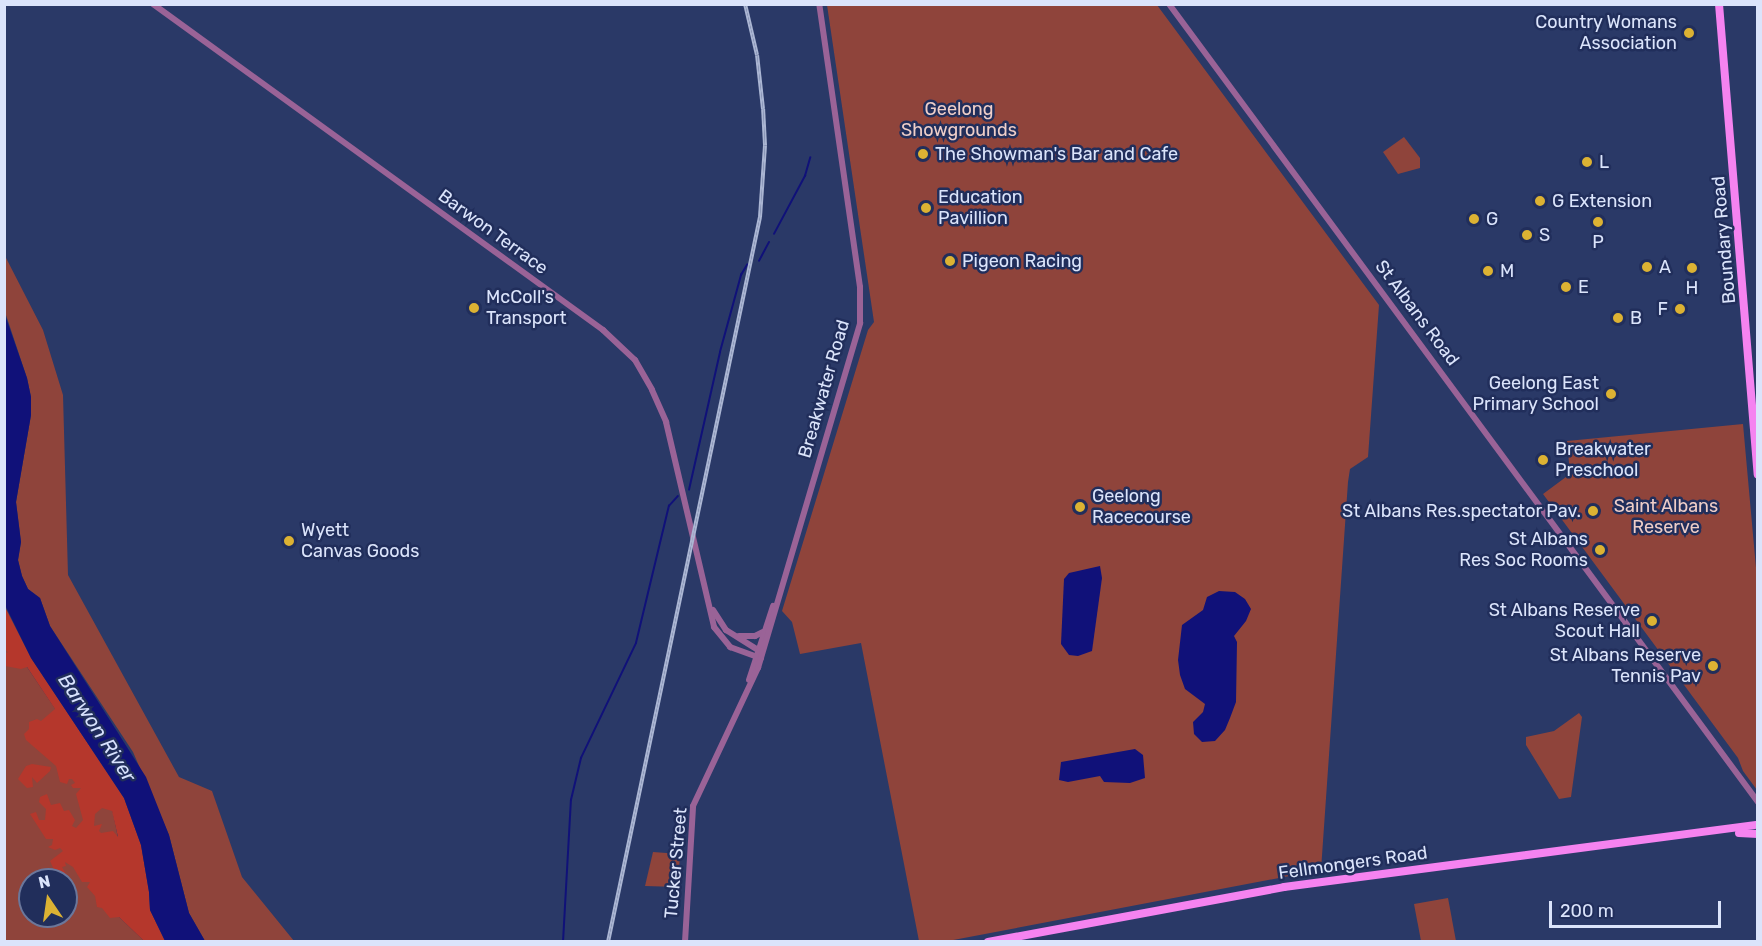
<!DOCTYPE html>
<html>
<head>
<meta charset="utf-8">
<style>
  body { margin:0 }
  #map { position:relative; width:1762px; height:946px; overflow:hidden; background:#2a3967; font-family:Rubik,sans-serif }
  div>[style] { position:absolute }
  .green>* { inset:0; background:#8f443b }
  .forest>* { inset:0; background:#b5372c }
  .water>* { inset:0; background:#101179 }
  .stream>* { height:1.5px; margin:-0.75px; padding:0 0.75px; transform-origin:0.75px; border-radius:0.75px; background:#101179 }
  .minor>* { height:6px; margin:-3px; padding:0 3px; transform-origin:3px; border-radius:3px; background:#9a6397 }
  .major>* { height:8px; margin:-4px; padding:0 4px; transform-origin:4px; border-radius:4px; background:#f583f0 }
  .rail>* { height:4px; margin-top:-2px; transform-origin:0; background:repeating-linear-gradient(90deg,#212e5b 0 4.5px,#abb6d3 0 9px); box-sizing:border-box; border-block:2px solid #abb6d3 }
  .dots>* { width:16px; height:16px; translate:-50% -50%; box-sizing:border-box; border:3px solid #212e5b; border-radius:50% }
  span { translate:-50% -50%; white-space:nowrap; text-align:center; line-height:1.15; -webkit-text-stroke:5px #212e5b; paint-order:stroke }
  .poi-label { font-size:18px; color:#dbe4fb }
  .right { translate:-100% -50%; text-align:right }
  .left { translate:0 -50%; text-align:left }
  .park-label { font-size:18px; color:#efcec8 }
  .street-label { font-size:18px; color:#dbe4fb }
  .water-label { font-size:20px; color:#d8e2fe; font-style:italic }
  .frame { position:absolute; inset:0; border:6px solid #dbe4fb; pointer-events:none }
  .north { position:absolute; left:18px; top:868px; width:60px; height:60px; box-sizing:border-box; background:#212e5b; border:2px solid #6b779b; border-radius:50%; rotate:347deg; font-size:16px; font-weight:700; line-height:24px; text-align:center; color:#dbe4fb }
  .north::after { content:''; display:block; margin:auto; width:21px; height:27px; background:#dcb233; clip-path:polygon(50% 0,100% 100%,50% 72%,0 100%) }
  .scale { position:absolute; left:1549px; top:901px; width:172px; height:27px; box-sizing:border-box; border:3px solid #dbe4fb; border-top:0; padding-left:8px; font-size:18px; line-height:21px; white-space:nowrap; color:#dbe4fb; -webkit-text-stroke:4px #212e5b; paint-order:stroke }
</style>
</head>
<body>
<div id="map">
  <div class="green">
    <div style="clip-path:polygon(827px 5px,1157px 5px,1379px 305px,1368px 457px,1350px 469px,1348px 482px,1321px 870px,948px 941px,919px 941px,861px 643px,800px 654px,792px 622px,782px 611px,868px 330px,874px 322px)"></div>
    <div style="clip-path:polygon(1404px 137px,1420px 158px,1420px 168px,1398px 174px,1383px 152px)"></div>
    <div style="clip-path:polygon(4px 254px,43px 330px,63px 395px,68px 575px,179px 777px,212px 791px,242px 877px,294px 941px,205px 941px,189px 913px,169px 835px,133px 752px,50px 626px,40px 598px,28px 589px,22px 576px,18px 560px,21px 542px,16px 502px,31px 415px,31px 397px,27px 378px,5px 312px)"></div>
    <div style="clip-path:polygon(1743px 424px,1758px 590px,1757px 790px,1743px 771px,1738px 758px,1543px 494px,1570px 474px,1567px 441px)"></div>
    <div style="clip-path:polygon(evenodd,4px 633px,93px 765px,113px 813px,121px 853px,114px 897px,117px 915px,144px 941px,5px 941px,4px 633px,30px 880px,66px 880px,66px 916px,30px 916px,30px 880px)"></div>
    <div style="clip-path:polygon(1579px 713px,1582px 717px,1571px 797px,1559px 799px,1526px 745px,1526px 737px,1554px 731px)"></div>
    <div style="clip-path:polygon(653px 852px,680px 854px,678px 887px,645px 886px)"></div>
    <div style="clip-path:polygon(1448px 898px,1456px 941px,1421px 941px,1414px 904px)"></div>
  </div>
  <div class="forest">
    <div style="clip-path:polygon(evenodd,4px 605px,31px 658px,124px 798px,141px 845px,149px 892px,150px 910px,165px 941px,144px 941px,119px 917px,110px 918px,102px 908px,97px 907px,95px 896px,87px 887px,90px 882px,82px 882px,73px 867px,65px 862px,66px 866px,62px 867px,67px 876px,56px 874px,50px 861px,63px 851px,60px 848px,55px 850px,48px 847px,52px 845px,53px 839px,46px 839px,30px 814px,36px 812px,39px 820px,45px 820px,46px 809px,39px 802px,40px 797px,47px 794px,51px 805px,60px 803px,64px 811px,69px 810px,75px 820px,72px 826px,76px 828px,83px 820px,76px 794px,81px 788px,73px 788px,71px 785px,75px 783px,72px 779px,69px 779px,67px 784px,60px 782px,56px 766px,26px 740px,24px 734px,29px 729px,29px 722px,37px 719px,41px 721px,55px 709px,27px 667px,21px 669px,5px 666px,5px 652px,8px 653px,5px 649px,4px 605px,102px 808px,112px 811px,118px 837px,113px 831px,101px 833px,99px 831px,102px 824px,94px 826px,95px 814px,102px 808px)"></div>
    <div style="clip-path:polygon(32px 764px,51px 767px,50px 771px,37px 783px,32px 777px,33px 787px,27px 788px,18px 779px,26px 766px)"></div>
  </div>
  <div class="water">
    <div style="clip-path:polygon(4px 312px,27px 378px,31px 397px,31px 415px,16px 502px,21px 542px,18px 560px,22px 576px,28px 589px,40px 598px,50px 626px,146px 777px,169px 835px,189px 913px,205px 941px,165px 941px,150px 910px,149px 892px,141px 845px,124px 798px,31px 658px,5px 605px)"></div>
    <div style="clip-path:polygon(1100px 566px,1102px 578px,1092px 651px,1078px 656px,1069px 655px,1061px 644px,1064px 579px,1069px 573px)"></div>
    <div style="clip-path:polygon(1219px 591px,1235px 592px,1245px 599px,1251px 609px,1246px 621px,1234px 636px,1237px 642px,1236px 702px,1230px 718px,1225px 730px,1215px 741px,1202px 742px,1194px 734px,1193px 722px,1203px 712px,1205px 704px,1185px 689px,1180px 675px,1178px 660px,1182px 625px,1203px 610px,1207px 597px)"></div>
    <div style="clip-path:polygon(1135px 749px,1143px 755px,1145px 778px,1130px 783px,1104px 782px,1100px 776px,1068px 782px,1059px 780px,1061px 762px)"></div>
  </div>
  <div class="stream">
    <div style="left:774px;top:234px;width:66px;rotate:-61.9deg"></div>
    <div style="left:805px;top:176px;width:19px;rotate:-74deg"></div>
    <div style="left:759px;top:261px;width:21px;rotate:-62deg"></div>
    <div style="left:689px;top:490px;width:141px;rotate:-77.3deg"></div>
    <div style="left:720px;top:352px;width:80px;rotate:-74.7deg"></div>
    <div style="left:741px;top:275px;width:12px;rotate:-59deg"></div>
    <div style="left:563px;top:942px;width:142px;rotate:-86.8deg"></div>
    <div style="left:571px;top:800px;width:43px;rotate:-76.6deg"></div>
    <div style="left:581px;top:758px;width:127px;rotate:-64.4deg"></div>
    <div style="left:636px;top:643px;width:141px;rotate:-76.5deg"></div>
    <div style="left:669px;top:506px;width:13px;rotate:-48deg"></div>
  </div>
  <div class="minor">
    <div style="left:153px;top:4px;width:556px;rotate:35.92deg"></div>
    <div style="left:603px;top:330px;width:44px;rotate:43.2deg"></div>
    <div style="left:635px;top:360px;width:34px;rotate:60deg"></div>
    <div style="left:652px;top:390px;width:35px;rotate:66deg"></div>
    <div style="left:666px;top:422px;width:211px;rotate:76.8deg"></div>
    <div style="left:714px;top:627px;width:26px;rotate:51deg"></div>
    <div style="left:730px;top:647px;width:33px;rotate:20deg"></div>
    <div style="left:1169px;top:4px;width:992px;rotate:53.57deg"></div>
    <div style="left:713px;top:610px;width:24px;rotate:57deg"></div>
    <div style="left:726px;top:630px;width:38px;rotate:32deg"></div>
    <div style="left:739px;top:636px;width:16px"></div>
    <div style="left:755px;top:636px;width:9px;rotate:-27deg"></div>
    <div style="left:749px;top:680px;width:78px;rotate:-72deg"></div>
    <div style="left:685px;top:942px;width:136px;rotate:-86.6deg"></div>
    <div style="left:693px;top:806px;width:153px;rotate:-64.8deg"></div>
    <div style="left:758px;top:668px;width:360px;rotate:-73.5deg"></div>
    <div style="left:860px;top:323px;width:36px;rotate:-90deg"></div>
    <div style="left:860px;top:287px;width:286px;rotate:-98.2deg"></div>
  </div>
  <div class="major">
    <div style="left:1719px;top:4px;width:472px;rotate:85.3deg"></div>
    <div style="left:1739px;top:833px;width:19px;rotate:3deg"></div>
    <div style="left:988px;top:942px;width:301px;rotate:-10.5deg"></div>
    <div style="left:1284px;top:887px;width:478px;rotate:-7.5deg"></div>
  </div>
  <div class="rail">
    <div style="left:608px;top:942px;width:741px;rotate:-78.16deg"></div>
    <div style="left:760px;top:217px;width:72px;rotate:-86deg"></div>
    <div style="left:765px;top:145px;width:36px;rotate:-93deg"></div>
    <div style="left:763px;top:109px;width:54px;rotate:-96.3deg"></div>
    <div style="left:757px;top:55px;width:52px;rotate:-103.2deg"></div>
  </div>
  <div class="dots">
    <div style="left:1689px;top:33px;background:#dcb233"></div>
    <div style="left:923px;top:154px;background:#dcb233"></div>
    <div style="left:1587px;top:162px;background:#dcb233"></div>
    <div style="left:1540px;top:201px;background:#dcb233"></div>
    <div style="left:926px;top:208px;background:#dcb233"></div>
    <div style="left:1474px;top:219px;background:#dcb233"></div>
    <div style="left:1598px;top:222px;background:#dcb233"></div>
    <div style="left:1527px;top:235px;background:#dcb233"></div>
    <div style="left:950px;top:261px;background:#dcb233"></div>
    <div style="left:1647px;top:267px;background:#dcb233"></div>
    <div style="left:1692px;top:268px;background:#dcb233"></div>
    <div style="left:1488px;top:271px;background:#dcb233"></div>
    <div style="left:1566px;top:287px;background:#dcb233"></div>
    <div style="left:474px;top:308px;background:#dcb233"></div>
    <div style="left:1680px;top:309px;background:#dcb233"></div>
    <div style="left:1618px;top:318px;background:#dcb233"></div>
    <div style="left:1611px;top:394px;background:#dcb233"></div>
    <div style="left:1543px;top:460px;background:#dcb233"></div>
    <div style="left:1080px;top:507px;background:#dcb233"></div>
    <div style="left:1593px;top:511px;background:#dcb233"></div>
    <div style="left:289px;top:541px;background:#dcb233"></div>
    <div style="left:1600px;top:550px;background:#dcb233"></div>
    <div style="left:1652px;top:621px;background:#dcb233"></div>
    <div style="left:1713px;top:666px;background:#dcb233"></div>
  </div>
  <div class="poi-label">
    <span class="right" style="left:1677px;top:33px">Country Womans<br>Association</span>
    <span class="left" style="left:935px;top:154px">The Showman's Bar and Cafe</span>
    <span class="left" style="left:1599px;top:162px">L</span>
    <span class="left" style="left:938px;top:208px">Education<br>Pavillion</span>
    <span class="left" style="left:1552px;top:201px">G Extension</span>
    <span class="left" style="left:1486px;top:219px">G</span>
    <span class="left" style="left:1539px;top:235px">S</span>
    <span style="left:1598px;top:242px">P</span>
    <span class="left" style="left:962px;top:261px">Pigeon Racing</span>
    <span class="left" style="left:1659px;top:267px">A</span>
    <span class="left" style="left:1500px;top:271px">M</span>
    <span class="left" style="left:1578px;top:287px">E</span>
    <span style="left:1692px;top:288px">H</span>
    <span class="left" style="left:486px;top:308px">McColl's<br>Transport</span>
    <span class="right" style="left:1668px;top:309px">F</span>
    <span class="left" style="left:1630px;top:318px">B</span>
    <span class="right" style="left:1599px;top:394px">Geelong East<br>Primary School</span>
    <span class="left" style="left:1555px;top:460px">Breakwater<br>Preschool</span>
    <span class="left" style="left:1092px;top:507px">Geelong<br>Racecourse</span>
    <span class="right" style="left:1581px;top:511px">St Albans Res.spectator Pav.</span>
    <span class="left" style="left:301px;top:541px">Wyett<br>Canvas Goods</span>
    <span class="right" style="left:1588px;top:550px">St Albans<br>Res Soc Rooms</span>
    <span class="right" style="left:1640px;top:621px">St Albans Reserve<br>Scout Hall</span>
    <span class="right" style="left:1701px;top:666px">St Albans Reserve<br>Tennis Pav</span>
  </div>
  <div class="park-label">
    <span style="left:959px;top:120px">Geelong<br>Showgrounds</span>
    <span style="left:1666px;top:517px">Saint Albans<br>Reserve</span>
  </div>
  <div class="street-label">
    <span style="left:493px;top:232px;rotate:36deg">Barwon Terrace</span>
    <span style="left:1724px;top:240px;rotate:-95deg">Boundary Road</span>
    <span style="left:1417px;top:313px;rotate:53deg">St Albans Road</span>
    <span style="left:824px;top:389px;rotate:-74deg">Breakwater Road</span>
    <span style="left:676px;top:863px;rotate:-85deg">Tucker Street</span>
    <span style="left:1353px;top:863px;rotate:-8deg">Fellmongers Road</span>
  </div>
  <div class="water-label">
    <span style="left:97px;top:728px;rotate:57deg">Barwon River</span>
  </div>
  <div class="frame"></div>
  <div class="north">N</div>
  <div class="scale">200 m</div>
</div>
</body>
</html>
